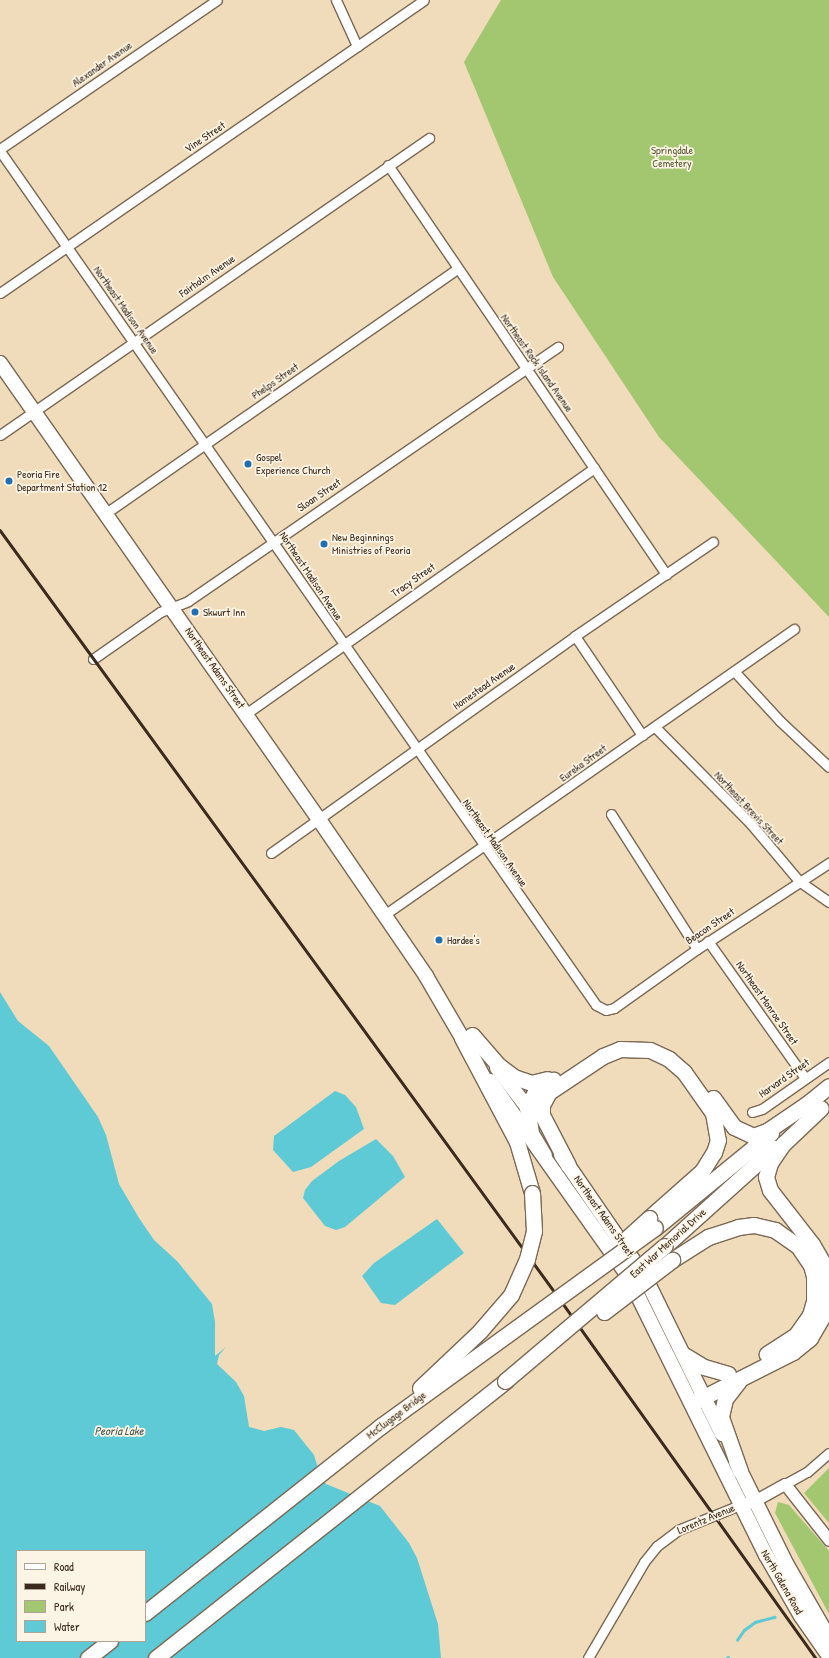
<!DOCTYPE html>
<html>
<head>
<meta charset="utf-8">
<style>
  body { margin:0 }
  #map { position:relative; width:829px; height:1658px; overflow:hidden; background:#f0dcba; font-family:"Patrick Hand",sans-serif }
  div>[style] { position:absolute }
  .green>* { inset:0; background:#a3c670 }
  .water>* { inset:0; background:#5ecad5 }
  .stream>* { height:2.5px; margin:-1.25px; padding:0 1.25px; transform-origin:1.25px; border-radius:1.25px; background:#5ecad5 }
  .roads { filter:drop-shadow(1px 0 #7a6855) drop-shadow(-1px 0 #7a6855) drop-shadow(0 1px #7a6855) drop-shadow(0 -1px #7a6855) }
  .minor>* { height:9px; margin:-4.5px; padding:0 4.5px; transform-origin:4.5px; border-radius:4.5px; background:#fff }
  .tertiary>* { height:11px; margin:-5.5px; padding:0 5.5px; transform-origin:5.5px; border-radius:5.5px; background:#fff }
  .primary>* { height:14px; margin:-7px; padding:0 7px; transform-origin:7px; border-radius:7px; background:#fff }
  .trunk>* { height:15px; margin:-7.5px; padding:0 7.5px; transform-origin:7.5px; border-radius:7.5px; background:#fff }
  .rail>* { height:2.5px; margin:-1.25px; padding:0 1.25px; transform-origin:1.25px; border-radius:1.25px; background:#3b2a1e }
  .bridges { filter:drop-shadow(1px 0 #7a6855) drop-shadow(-1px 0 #7a6855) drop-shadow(0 1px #7a6855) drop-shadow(0 -1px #7a6855) }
  .trunk-bridge>* { height:15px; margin:-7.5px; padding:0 7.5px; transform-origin:7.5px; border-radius:7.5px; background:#fff }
  .dots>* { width:11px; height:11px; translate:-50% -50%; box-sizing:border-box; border:2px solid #fcf5e5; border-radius:50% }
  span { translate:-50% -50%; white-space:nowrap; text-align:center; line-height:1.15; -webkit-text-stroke:3.5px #fcf5e5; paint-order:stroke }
  .street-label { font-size:11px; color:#3b2a1e }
  .park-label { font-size:11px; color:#5a5937 }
  .poi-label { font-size:11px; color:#3b2a1e }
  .left { translate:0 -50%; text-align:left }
  .water-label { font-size:12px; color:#465a55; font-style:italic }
  .legend { position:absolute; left:16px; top:1550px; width:130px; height:92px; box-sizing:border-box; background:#fcf5e5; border:1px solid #afa495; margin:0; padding:5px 7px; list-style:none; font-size:12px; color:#3b2a1e }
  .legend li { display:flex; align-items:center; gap:8px; height:20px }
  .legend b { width:20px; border:1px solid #afa495 }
</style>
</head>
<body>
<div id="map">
  <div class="green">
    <div style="clip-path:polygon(501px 0,829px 0,829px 617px,659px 437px,553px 277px,464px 62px)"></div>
    <div style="clip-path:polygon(829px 1468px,829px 1523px,804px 1493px)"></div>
    <div style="clip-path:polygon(778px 1502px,789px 1505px,829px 1551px,829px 1614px,775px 1513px)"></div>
  </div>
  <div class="water">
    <div style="clip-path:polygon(evenodd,0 992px,18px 1021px,49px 1046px,98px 1117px,106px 1135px,119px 1184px,139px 1218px,154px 1240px,177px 1261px,212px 1304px,215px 1322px,215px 1356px,226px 1347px,219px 1355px,217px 1364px,236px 1382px,244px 1396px,249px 1427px,264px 1431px,281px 1427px,294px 1430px,314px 1455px,321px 1478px,326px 1484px,380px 1506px,409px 1543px,417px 1558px,438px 1624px,441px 1658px,0 1658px,0 992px,17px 1551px,145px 1551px,145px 1641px,17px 1641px,17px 1551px)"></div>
    <div style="clip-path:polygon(335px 1091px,345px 1095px,356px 1107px,364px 1129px,311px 1167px,293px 1172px,273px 1150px,274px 1136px)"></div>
    <div style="clip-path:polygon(376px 1139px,393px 1156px,405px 1177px,345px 1227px,336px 1230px,325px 1226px,303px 1198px,305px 1190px,312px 1181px,339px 1161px)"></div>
    <div style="clip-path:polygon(437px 1219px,464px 1253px,395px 1305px,381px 1303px,362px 1276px,374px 1263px)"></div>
  </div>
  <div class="stream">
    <div style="left:737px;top:1640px;width:12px;rotate:-55deg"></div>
    <div style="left:744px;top:1630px;width:14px;rotate:-36deg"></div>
    <div style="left:755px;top:1622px;width:20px;rotate:-15deg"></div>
    <div style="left:727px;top:1658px;width:1px;rotate:-45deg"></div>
  </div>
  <div class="roads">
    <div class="minor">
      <div style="left:336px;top:0;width:51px;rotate:65.5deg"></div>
      <div style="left:0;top:149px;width:263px;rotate:-34.5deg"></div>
      <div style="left:0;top:151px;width:1041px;rotate:55.09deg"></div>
      <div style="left:596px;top:1005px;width:11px;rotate:27deg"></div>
      <div style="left:606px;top:1010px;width:8px;rotate:-14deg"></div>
      <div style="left:614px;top:1008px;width:102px;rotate:-35.4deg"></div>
      <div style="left:697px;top:949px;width:158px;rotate:-33.1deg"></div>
      <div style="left:388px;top:165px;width:495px;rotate:55.8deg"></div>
      <div style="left:0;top:293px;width:515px;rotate:-34.65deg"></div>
      <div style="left:0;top:435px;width:522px;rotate:-34.7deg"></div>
      <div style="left:106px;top:513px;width:427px;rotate:-34.8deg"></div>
      <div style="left:575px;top:636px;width:120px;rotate:55.9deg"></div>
      <div style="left:93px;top:659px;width:82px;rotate:-35deg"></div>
      <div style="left:160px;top:612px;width:30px;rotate:-21deg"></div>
      <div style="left:188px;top:601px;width:449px;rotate:-34.5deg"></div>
      <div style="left:734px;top:671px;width:68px;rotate:47.4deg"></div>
      <div style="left:780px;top:721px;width:67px;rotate:43.2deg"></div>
      <div style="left:247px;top:713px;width:425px;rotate:-35.2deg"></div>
      <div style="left:655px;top:727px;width:136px;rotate:45.3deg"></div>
      <div style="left:751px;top:824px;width:75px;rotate:49.9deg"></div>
      <div style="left:799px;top:881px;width:37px;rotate:35deg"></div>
      <div style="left:611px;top:814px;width:160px;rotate:57.5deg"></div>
      <div style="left:271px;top:853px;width:374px;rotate:-35.5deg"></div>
      <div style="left:575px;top:636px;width:167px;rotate:-34.3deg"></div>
      <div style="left:384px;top:915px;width:500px;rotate:-34.9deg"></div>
      <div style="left:708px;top:941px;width:168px;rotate:54.7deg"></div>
      <div style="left:752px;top:1112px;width:10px;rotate:-17deg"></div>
      <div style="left:762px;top:1109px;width:82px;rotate:-35deg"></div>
      <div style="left:785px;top:1484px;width:25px;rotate:-29deg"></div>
      <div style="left:807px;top:1472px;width:29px;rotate:-41deg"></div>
      <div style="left:588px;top:1658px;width:111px;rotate:-59.7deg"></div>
      <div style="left:644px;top:1562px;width:21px;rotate:-51deg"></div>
      <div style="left:657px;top:1546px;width:26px;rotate:-37deg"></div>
      <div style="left:678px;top:1530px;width:67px;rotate:-22deg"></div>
    </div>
    <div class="tertiary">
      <div style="left:740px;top:1505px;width:15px;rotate:-16deg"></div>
      <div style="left:754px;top:1501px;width:35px;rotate:-29deg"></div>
      <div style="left:785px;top:1484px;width:71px;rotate:51.8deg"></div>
    </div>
    <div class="primary">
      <div style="left:0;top:363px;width:555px;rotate:55.05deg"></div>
      <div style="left:318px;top:818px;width:191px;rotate:55.6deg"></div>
      <div style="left:426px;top:976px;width:83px;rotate:59.7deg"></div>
      <div style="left:497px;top:1068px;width:59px;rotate:52.5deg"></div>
      <div style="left:490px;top:1081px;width:239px;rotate:54.7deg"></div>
      <div style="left:628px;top:1276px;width:311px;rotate:63.7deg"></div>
      <div style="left:766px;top:1555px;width:70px;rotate:60.2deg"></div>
      <div style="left:801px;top:1616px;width:49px;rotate:55deg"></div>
      <div style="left:561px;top:1155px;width:148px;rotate:55.5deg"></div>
      <div style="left:645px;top:1277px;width:175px;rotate:63.9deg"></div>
      <div style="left:736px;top:1462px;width:115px;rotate:63.7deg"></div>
      <div style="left:787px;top:1565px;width:84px;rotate:60.1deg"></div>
    </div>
    <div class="trunk">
      <div style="left:472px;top:1035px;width:40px;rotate:49deg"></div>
      <div style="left:498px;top:1065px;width:20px;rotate:37deg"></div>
      <div style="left:514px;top:1077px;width:18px;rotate:19deg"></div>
      <div style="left:531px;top:1083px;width:17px;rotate:-13deg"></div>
      <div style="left:462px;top:1038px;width:118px;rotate:62.1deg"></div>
      <div style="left:517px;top:1142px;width:53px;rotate:73.6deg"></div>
      <div style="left:713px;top:1098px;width:36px;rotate:54deg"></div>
      <div style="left:734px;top:1127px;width:21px;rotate:25deg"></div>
      <div style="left:753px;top:1136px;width:15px;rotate:-20deg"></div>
      <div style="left:767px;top:1131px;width:53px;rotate:-34.3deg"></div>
      <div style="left:803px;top:1107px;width:33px;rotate:-39deg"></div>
      <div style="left:544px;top:1155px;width:26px;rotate:-121deg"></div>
      <div style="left:531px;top:1133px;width:26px;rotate:-99deg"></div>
      <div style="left:527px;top:1107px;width:17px;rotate:-62deg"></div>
      <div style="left:535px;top:1092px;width:22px;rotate:-34deg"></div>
      <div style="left:568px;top:1165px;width:56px;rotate:-117.5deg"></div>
      <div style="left:542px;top:1115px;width:10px;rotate:-90deg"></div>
      <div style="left:542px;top:1105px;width:15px;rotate:-62deg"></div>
      <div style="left:549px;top:1092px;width:65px;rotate:-33.7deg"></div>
      <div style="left:603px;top:1056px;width:18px;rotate:-22deg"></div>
      <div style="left:620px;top:1049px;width:30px;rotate:2deg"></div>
      <div style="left:650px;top:1050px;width:21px;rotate:25deg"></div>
      <div style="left:669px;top:1059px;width:20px;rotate:41deg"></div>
      <div style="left:684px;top:1072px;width:50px;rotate:54.7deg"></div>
      <div style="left:713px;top:1113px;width:27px;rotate:80deg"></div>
      <div style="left:718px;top:1140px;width:13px;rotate:108deg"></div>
      <div style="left:714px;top:1152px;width:22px;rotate:122deg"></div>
      <div style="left:702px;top:1171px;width:71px;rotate:138.4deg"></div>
      <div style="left:655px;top:1228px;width:150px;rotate:-39.3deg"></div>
      <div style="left:665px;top:1246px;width:147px;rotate:-42deg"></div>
      <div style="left:672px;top:1260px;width:43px;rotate:-32.6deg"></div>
      <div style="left:708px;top:1237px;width:32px;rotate:-18deg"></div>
      <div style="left:738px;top:1227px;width:16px;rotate:-7deg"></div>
      <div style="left:754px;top:1225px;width:22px;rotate:13deg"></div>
      <div style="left:775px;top:1230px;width:28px;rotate:35deg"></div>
      <div style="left:798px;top:1246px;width:23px;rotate:56deg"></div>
      <div style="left:811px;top:1265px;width:11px;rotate:75deg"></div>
      <div style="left:814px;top:1276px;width:25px;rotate:90deg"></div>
      <div style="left:814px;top:1301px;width:15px;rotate:106deg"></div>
      <div style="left:810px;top:1315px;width:24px;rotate:125deg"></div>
      <div style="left:796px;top:1335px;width:35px;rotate:147deg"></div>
      <div style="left:684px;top:1355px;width:23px;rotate:31deg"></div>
      <div style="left:704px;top:1367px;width:25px;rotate:16deg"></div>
      <div style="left:739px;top:1381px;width:23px;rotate:128deg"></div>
      <div style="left:725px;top:1399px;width:18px;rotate:103deg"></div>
      <div style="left:721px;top:1417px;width:57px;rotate:70.6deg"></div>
      <div style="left:692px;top:1403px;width:113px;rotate:-26.8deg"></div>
      <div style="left:793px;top:1352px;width:22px;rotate:-39deg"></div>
      <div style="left:810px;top:1338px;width:24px;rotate:-60deg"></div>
      <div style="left:822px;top:1317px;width:27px;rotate:-77deg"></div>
      <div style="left:828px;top:1291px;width:28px;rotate:-100deg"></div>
      <div style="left:823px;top:1263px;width:22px;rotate:-120deg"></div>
      <div style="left:812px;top:1244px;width:68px;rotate:-127.9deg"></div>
      <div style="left:770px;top:1190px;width:14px;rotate:-107deg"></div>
      <div style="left:766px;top:1177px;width:15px;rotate:-74deg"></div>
      <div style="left:770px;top:1163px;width:23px;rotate:-56deg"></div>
      <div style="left:783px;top:1144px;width:52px;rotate:-43.5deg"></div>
      <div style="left:88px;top:1658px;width:28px;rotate:-38deg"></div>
      <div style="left:156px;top:1658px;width:446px;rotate:-38.4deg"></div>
    </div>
  </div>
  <div class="rail">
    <div style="left:0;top:530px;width:950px;rotate:53.95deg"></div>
    <div style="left:559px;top:1298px;width:442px;rotate:54.5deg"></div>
  </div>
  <div class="bridges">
    <div class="trunk-bridge">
      <div style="left:627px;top:1238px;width:30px;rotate:-42deg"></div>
      <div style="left:604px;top:1312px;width:86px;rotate:-37.4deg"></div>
      <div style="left:505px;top:1381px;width:209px;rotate:-40.2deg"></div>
      <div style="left:420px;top:1388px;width:83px;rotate:-43.5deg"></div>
      <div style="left:480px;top:1331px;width:48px;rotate:-49.3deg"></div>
      <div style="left:511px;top:1295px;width:39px;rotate:-66deg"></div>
      <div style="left:527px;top:1259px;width:29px;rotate:-76deg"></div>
      <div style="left:534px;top:1231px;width:38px;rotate:-93deg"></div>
      <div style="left:145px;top:1613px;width:301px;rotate:-38.4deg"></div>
      <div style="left:381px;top:1426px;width:338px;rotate:-35.9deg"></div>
    </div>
  </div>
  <div class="dots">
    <div style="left:248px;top:464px;background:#1f6fb2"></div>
    <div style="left:9px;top:481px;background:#1f6fb2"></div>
    <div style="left:324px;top:544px;background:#1f6fb2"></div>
    <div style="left:195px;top:612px;background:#1f6fb2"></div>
    <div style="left:439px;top:940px;background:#1f6fb2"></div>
  </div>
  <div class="street-label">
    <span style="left:102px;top:64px;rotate:-35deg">Alexander Avenue</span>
    <span style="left:205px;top:137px;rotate:-34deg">Vine Street</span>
    <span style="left:207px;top:276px;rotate:-35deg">Fairholm Avenue</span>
    <span style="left:126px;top:310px;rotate:55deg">Northeast Madison Avenue</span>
    <span style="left:537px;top:363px;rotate:55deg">Northeast Rock Island Avenue</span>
    <span style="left:275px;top:381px;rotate:-35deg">Phelps Street</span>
    <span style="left:319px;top:495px;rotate:-34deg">Sloan Street</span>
    <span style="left:311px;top:576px;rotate:56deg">Northeast Madison Avenue</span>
    <span style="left:413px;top:580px;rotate:-35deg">Tracy Street</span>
    <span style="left:215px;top:668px;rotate:55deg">Northeast Adams Street</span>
    <span style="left:484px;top:686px;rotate:-35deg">Homestead Avenue</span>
    <span style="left:583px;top:763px;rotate:-36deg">Eureka Street</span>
    <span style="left:749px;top:808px;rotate:47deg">Northeast Brevis Street</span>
    <span style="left:495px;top:843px;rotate:55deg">Northeast Madison Avenue</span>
    <span style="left:710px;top:926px;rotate:-34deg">Beacon Street</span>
    <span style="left:767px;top:1003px;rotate:55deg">Northeast Monroe Street</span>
    <span style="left:784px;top:1078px;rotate:-35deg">Harvard Street</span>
    <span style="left:604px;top:1216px;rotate:55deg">Northeast Adams Street</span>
    <span style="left:668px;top:1243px;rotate:-42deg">East War Memorial Drive</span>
    <span style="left:396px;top:1415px;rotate:-37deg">McClugage Bridge</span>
    <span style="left:706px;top:1519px;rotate:-23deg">Lorentz Avenue</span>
    <span style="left:782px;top:1582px;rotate:60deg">North Galena Road</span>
  </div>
  <div class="park-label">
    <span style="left:672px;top:157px">Springdale<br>Cemetery</span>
  </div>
  <div class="poi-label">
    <span class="left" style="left:256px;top:464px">Gospel<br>Experience Church</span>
    <span class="left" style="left:17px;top:481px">Peoria Fire<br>Department Station 12</span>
    <span class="left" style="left:332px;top:544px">New Beginnings<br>Ministries of Peoria</span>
    <span class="left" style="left:203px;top:612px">Skwurt Inn</span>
    <span class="left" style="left:447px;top:940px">Hardee's</span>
  </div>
  <div class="water-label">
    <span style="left:119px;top:1431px">Peoria Lake</span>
  </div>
  <ul class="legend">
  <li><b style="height:5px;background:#fff"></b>Road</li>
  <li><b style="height:5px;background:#3b2a1e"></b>Railway</li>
  <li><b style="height:11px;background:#a3c670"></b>Park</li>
  <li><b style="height:11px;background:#5ecad5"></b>Water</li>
  </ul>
</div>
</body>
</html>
